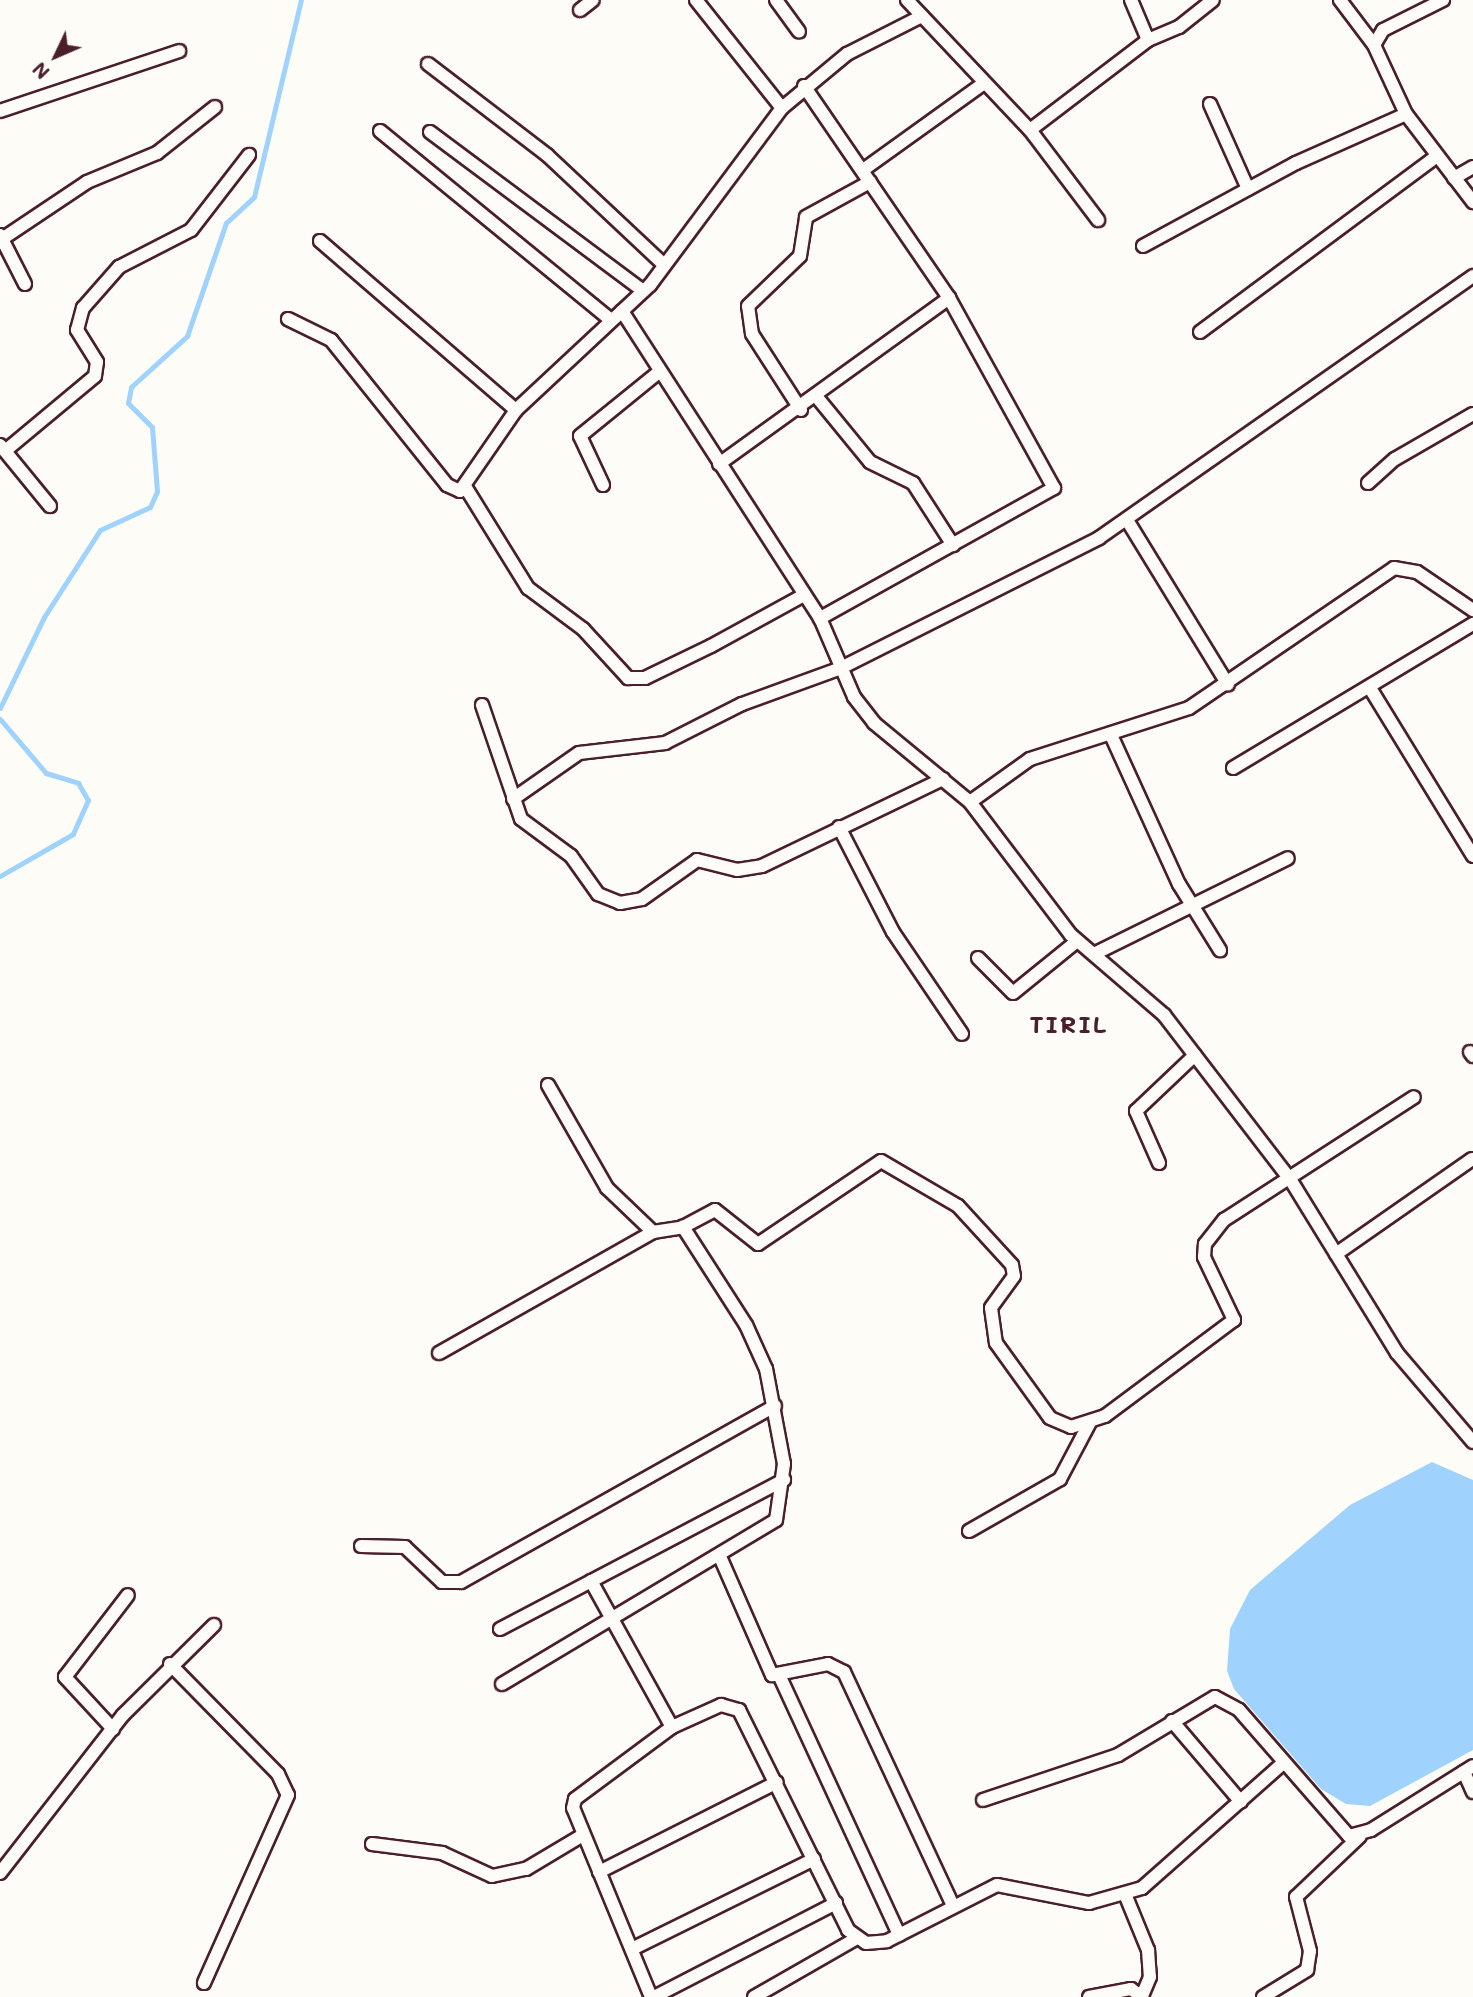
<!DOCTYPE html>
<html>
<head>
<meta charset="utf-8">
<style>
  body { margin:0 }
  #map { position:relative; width:1473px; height:1997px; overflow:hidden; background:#fdfcf7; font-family:Mali,sans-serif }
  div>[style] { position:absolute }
  .water>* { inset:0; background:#9fd3fd }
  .stream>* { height:5px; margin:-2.5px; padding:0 2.5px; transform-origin:2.5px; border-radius:2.5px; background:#9fd3fd }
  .roads { filter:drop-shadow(2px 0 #4a1f2b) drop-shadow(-2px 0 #4a1f2b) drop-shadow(0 2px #4a1f2b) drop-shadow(0 -2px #4a1f2b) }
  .minor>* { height:12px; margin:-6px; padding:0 6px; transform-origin:6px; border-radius:6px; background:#fdfcf7 }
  span { translate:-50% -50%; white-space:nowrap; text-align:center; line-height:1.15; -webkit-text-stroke:7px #fdfcf7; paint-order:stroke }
  .district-label { font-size:24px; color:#4a1f2b; font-weight:700; letter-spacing:2px }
  .north { position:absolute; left:21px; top:21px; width:70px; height:70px; -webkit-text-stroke:5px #fdfcf7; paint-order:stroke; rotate:226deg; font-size:19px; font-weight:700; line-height:28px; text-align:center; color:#4a1f2b }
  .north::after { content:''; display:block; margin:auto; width:24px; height:32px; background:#4a1f2b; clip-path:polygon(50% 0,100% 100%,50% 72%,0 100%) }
</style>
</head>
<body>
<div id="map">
  <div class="water">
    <div style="clip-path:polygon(1432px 1462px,1473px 1480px,1473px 1750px,1370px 1806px,1346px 1804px,1321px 1789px,1234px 1689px,1227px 1671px,1230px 1629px,1250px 1590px,1350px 1505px)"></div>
  </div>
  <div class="stream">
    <div style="left:0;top:708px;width:101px;rotate:-64.2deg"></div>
    <div style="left:44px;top:617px;width:103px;rotate:-57.2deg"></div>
    <div style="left:100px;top:530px;width:55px;rotate:-24.7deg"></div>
    <div style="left:150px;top:507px;width:17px;rotate:-66deg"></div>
    <div style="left:157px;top:491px;width:64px;rotate:-94.5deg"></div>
    <div style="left:152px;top:427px;width:34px;rotate:-135deg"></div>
    <div style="left:128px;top:403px;width:16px;rotate:-79deg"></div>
    <div style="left:131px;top:387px;width:76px;rotate:-42.3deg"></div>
    <div style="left:187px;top:336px;width:120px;rotate:-71deg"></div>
    <div style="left:226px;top:223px;width:38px;rotate:-43deg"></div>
    <div style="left:254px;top:197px;width:203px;rotate:-76.6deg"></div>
    <div style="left:0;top:719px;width:71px;rotate:49.6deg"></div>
    <div style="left:46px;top:773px;width:34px;rotate:17deg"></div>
    <div style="left:78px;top:783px;width:20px;rotate:60deg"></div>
    <div style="left:88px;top:800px;width:37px;rotate:114deg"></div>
    <div style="left:73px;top:834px;width:84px;rotate:150.1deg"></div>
  </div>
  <div class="roads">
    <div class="minor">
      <div style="left:696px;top:0;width:138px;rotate:51.5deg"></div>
      <div style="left:776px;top:0;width:39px;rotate:54deg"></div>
      <div style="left:907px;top:0;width:179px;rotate:46.6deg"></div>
      <div style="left:1030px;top:130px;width:148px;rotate:-37.3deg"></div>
      <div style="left:1148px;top:40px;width:43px;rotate:-113deg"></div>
      <div style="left:1340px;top:0;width:56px;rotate:52.9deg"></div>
      <div style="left:1443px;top:0;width:67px;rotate:153.4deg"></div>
      <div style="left:1383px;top:30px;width:17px;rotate:121deg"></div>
      <div style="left:1374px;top:45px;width:76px;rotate:65.1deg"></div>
      <div style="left:1406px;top:114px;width:111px;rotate:52.7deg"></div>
      <div style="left:580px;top:10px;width:16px;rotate:-38deg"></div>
      <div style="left:1148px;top:40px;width:34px;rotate:-23deg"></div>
      <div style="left:1179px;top:27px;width:43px;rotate:-38.5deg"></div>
      <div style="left:428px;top:64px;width:150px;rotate:37.4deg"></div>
      <div style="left:547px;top:155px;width:161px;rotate:43.2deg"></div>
      <div style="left:804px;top:86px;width:257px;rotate:55.6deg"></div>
      <div style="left:949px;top:298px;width:217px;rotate:61.1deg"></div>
      <div style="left:1054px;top:488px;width:268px;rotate:150.9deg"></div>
      <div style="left:1210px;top:104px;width:93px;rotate:65.9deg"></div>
      <div style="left:0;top:111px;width:189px;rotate:-18.5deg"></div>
      <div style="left:1030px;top:130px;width:113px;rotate:52.9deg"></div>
      <div style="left:380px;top:131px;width:298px;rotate:39.3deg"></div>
      <div style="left:430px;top:132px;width:266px;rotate:36.7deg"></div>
      <div style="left:863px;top:170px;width:149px;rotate:-35.7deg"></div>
      <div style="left:1454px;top:178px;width:22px;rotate:-30deg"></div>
      <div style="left:0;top:235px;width:55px;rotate:63deg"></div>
      <div style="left:2px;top:239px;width:102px;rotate:-33.8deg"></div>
      <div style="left:87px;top:182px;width:76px;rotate:-22.5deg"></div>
      <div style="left:157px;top:153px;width:74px;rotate:-38.4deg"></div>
      <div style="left:320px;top:241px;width:259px;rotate:40.8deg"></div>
      <div style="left:1143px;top:246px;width:174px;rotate:-28.5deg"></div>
      <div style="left:1296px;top:163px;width:120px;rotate:-24deg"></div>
      <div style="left:622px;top:311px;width:365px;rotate:57.2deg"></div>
      <div style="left:820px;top:618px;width:86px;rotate:66.7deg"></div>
      <div style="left:854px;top:697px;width:33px;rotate:52deg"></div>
      <div style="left:874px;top:723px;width:124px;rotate:39.5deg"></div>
      <div style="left:970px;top:802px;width:167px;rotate:52.8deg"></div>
      <div style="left:1071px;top:935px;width:123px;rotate:40.7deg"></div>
      <div style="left:1164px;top:1015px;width:207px;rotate:52.5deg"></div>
      <div style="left:1290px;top:1179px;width:204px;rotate:58.4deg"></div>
      <div style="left:1397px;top:1353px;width:117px;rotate:49.5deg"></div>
      <div style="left:288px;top:319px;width:48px;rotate:26deg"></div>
      <div style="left:331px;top:340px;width:186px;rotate:51.3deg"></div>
      <div style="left:447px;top:485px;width:14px;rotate:25deg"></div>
      <div style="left:460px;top:491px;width:98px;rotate:-55.3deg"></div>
      <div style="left:516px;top:410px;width:183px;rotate:-43deg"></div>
      <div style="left:650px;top:285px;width:221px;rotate:-53.3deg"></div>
      <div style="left:782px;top:108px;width:85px;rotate:-39.7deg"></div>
      <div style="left:847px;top:54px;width:84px;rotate:-26.9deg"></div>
      <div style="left:1200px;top:332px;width:295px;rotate:-36.6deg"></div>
      <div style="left:816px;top:396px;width:85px;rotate:50.7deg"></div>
      <div style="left:870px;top:462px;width:48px;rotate:26deg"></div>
      <div style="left:913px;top:483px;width:74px;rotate:57.2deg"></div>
      <div style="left:801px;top:410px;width:90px;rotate:-122.8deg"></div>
      <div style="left:752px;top:334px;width:28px;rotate:-98deg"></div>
      <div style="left:748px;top:306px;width:72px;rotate:-43.9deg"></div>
      <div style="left:800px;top:256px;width:39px;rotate:-81deg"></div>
      <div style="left:806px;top:217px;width:73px;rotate:-28.7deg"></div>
      <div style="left:0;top:445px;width:79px;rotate:50.7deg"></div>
      <div style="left:5px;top:451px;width:117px;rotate:-39.8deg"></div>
      <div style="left:95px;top:376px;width:14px;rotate:-82deg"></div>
      <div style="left:97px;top:362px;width:38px;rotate:-122deg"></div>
      <div style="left:77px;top:330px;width:23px;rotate:-75deg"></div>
      <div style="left:83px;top:308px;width:55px;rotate:-48.7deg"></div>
      <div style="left:119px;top:267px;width:81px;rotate:-27.2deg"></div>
      <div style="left:191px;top:230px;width:95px;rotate:-52.3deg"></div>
      <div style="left:719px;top:464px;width:284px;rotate:-35.8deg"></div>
      <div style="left:1368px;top:483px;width:36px;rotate:-42deg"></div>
      <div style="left:1395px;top:459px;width:90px;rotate:-30deg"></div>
      <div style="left:603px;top:485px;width:54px;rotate:-115.1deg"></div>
      <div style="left:580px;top:436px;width:103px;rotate:-39.1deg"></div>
      <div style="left:466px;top:488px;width:118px;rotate:58.2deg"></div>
      <div style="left:528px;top:588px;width:69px;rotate:36.7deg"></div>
      <div style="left:583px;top:629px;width:67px;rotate:47.4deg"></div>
      <div style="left:628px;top:678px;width:17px"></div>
      <div style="left:645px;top:678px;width:73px;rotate:-25.9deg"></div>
      <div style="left:711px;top:646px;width:106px;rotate:-28.7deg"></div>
      <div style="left:1127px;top:520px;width:193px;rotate:58.5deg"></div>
      <div style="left:1370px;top:688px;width:197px;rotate:58.5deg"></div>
      <div style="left:482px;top:705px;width:120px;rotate:71.1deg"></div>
      <div style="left:521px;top:819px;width:62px;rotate:36.5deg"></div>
      <div style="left:571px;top:856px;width:47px;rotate:54.6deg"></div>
      <div style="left:598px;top:894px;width:24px;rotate:22deg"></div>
      <div style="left:620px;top:903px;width:22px;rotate:-10deg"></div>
      <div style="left:642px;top:899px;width:67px;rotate:-35.3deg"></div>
      <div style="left:697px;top:860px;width:41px;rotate:14deg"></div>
      <div style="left:737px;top:870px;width:25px;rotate:-9deg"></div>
      <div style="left:762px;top:866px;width:201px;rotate:-25.7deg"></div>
      <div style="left:1111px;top:735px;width:164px;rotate:65.5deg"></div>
      <div style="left:1179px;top:884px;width:78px;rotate:58.2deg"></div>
      <div style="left:1233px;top:768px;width:280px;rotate:-31deg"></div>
      <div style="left:513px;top:799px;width:80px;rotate:-34.9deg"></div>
      <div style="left:579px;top:753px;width:87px;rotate:-6.6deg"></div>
      <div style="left:665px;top:743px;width:86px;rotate:-26.9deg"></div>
      <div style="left:742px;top:704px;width:105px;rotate:-20deg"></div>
      <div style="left:841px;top:668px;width:289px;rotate:-26.7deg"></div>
      <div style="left:1099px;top:538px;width:457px;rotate:-35deg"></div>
      <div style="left:970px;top:802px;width:74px;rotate:-35.6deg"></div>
      <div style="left:1030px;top:759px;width:167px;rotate:-17.8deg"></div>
      <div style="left:1189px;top:708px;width:248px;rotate:-34.3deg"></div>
      <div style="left:1394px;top:568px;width:23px;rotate:10deg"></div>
      <div style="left:1417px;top:572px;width:68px;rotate:34.2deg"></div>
      <div style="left:839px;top:827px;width:118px;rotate:62.8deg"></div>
      <div style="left:893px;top:932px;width:123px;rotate:55.9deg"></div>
      <div style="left:1094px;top:954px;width:216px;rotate:-26.3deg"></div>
      <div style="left:978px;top:958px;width:49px;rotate:45deg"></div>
      <div style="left:1013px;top:993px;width:82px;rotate:-39.1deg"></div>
      <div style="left:1470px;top:1052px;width:5px;rotate:53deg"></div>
      <div style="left:548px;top:1085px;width:119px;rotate:60.2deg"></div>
      <div style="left:607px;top:1188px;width:64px;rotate:43.7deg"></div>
      <div style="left:653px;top:1232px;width:30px;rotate:-9deg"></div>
      <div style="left:683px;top:1227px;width:36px;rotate:-28deg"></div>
      <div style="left:715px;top:1210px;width:55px;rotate:38.3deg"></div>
      <div style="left:758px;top:1244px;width:148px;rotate:-34deg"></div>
      <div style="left:881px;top:1161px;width:89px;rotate:30.3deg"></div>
      <div style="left:958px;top:1206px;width:80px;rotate:47.5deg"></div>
      <div style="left:1012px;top:1265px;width:11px;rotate:80deg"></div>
      <div style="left:1014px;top:1276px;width:39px;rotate:126deg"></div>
      <div style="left:991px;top:1308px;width:35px;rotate:82deg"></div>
      <div style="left:996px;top:1343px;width:92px;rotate:54.2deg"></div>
      <div style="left:1050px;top:1418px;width:23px;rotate:23deg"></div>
      <div style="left:1071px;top:1427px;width:36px;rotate:-18deg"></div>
      <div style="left:1105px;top:1416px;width:161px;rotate:-36.7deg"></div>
      <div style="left:1234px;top:1320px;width:70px;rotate:-115.5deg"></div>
      <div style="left:1204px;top:1257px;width:13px;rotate:-86deg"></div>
      <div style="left:1205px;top:1244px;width:31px;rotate:-52deg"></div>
      <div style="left:1224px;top:1220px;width:226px;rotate:-32.9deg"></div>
      <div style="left:1159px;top:1163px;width:57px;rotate:-113.9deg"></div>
      <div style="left:1136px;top:1111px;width:81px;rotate:-43.5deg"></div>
      <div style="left:1336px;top:1254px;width:166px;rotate:-34.9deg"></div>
      <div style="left:439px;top:1353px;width:246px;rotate:-29.5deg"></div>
      <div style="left:969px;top:1531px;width:105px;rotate:-29.7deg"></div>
      <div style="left:1060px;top:1479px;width:64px;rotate:-62.2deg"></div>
      <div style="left:361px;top:1546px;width:44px;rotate:1.3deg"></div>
      <div style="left:405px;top:1547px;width:51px;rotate:43.4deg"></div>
      <div style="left:442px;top:1582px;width:19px"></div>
      <div style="left:461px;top:1582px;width:360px;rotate:-29.3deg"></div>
      <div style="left:721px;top:1559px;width:127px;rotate:66.3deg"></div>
      <div style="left:772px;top:1675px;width:57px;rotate:-11.1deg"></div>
      <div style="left:828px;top:1664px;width:18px;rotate:27deg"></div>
      <div style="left:844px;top:1672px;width:258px;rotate:65deg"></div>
      <div style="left:591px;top:1581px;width:167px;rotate:61deg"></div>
      <div style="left:672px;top:1727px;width:54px;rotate:-24.2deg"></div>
      <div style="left:721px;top:1705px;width:19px;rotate:16deg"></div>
      <div style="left:739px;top:1710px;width:246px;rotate:63.6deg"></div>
      <div style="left:848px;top:1930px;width:22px;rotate:36deg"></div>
      <div style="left:866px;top:1943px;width:21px;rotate:-5deg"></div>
      <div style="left:887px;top:1941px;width:123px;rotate:-27deg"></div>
      <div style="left:997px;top:1885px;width:94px;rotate:11.1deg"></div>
      <div style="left:1089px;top:1903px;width:55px;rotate:-15.8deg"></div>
      <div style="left:1142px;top:1888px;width:187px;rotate:-41.5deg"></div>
      <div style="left:500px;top:1629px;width:321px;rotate:-27.7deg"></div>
      <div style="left:170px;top:1664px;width:154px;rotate:45.5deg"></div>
      <div style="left:278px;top:1774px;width:23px;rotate:65deg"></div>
      <div style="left:288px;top:1795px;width:206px;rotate:114.1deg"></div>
      <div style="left:780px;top:1677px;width:284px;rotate:65.2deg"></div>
      <div style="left:502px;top:1684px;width:319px;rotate:-30.9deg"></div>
      <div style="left:776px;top:1520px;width:57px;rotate:-81.9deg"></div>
      <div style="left:784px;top:1464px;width:97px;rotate:-100.7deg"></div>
      <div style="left:766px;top:1369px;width:48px;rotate:-114.4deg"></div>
      <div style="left:746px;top:1325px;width:117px;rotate:-122.7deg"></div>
      <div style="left:1172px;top:1721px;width:106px;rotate:49.6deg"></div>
      <div style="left:113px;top:1729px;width:71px;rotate:-132.7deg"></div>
      <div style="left:65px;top:1677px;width:103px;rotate:-52.5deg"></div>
      <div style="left:1464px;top:1772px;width:22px;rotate:66deg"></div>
      <div style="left:983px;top:1800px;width:142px;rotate:-18.4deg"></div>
      <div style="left:1118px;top:1755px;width:113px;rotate:-30.9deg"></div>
      <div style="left:1215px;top:1697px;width:27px;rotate:28deg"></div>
      <div style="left:1239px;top:1710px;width:167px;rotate:48.9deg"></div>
      <div style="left:1349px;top:1836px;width:23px;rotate:-15deg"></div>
      <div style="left:1371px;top:1830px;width:120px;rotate:-32.1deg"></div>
      <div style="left:372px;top:1844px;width:71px;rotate:7.3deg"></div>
      <div style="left:442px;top:1853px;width:55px;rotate:24.7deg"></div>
      <div style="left:492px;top:1876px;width:35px;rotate:-12deg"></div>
      <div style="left:526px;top:1869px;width:66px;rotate:-30.8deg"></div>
      <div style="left:599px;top:1872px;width:199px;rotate:-26.8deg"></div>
      <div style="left:0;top:1873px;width:200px;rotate:-52.1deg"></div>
      <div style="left:123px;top:1715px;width:128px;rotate:-44.7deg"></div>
      <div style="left:1125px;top:1894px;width:61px;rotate:67.7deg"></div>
      <div style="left:1148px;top:1950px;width:27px;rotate:86deg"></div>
      <div style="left:1150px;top:1977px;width:21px;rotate:113deg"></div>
      <div style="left:632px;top:1949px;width:203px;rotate:-26.3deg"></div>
      <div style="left:651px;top:1997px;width:204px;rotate:-112.4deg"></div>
      <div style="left:573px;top:1808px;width:9px;rotate:-77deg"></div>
      <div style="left:575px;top:1799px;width:121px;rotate:-36.6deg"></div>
      <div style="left:654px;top:1997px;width:205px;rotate:-27.3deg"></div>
      <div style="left:754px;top:1997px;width:119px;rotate:-29.8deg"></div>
      <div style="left:1089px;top:1997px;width:43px;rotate:-10.8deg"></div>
      <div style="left:1131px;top:1989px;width:14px;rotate:36deg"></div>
      <div style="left:1263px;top:1997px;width:52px;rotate:-31.5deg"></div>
      <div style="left:1307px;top:1970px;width:19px;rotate:-81deg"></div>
      <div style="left:1310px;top:1951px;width:56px;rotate:-104.5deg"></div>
      <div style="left:1296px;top:1897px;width:88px;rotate:-43.6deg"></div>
    </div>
  </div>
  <div class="district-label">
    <span style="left:1069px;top:1024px">TIRIL</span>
  </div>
  <div class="north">N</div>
</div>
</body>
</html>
